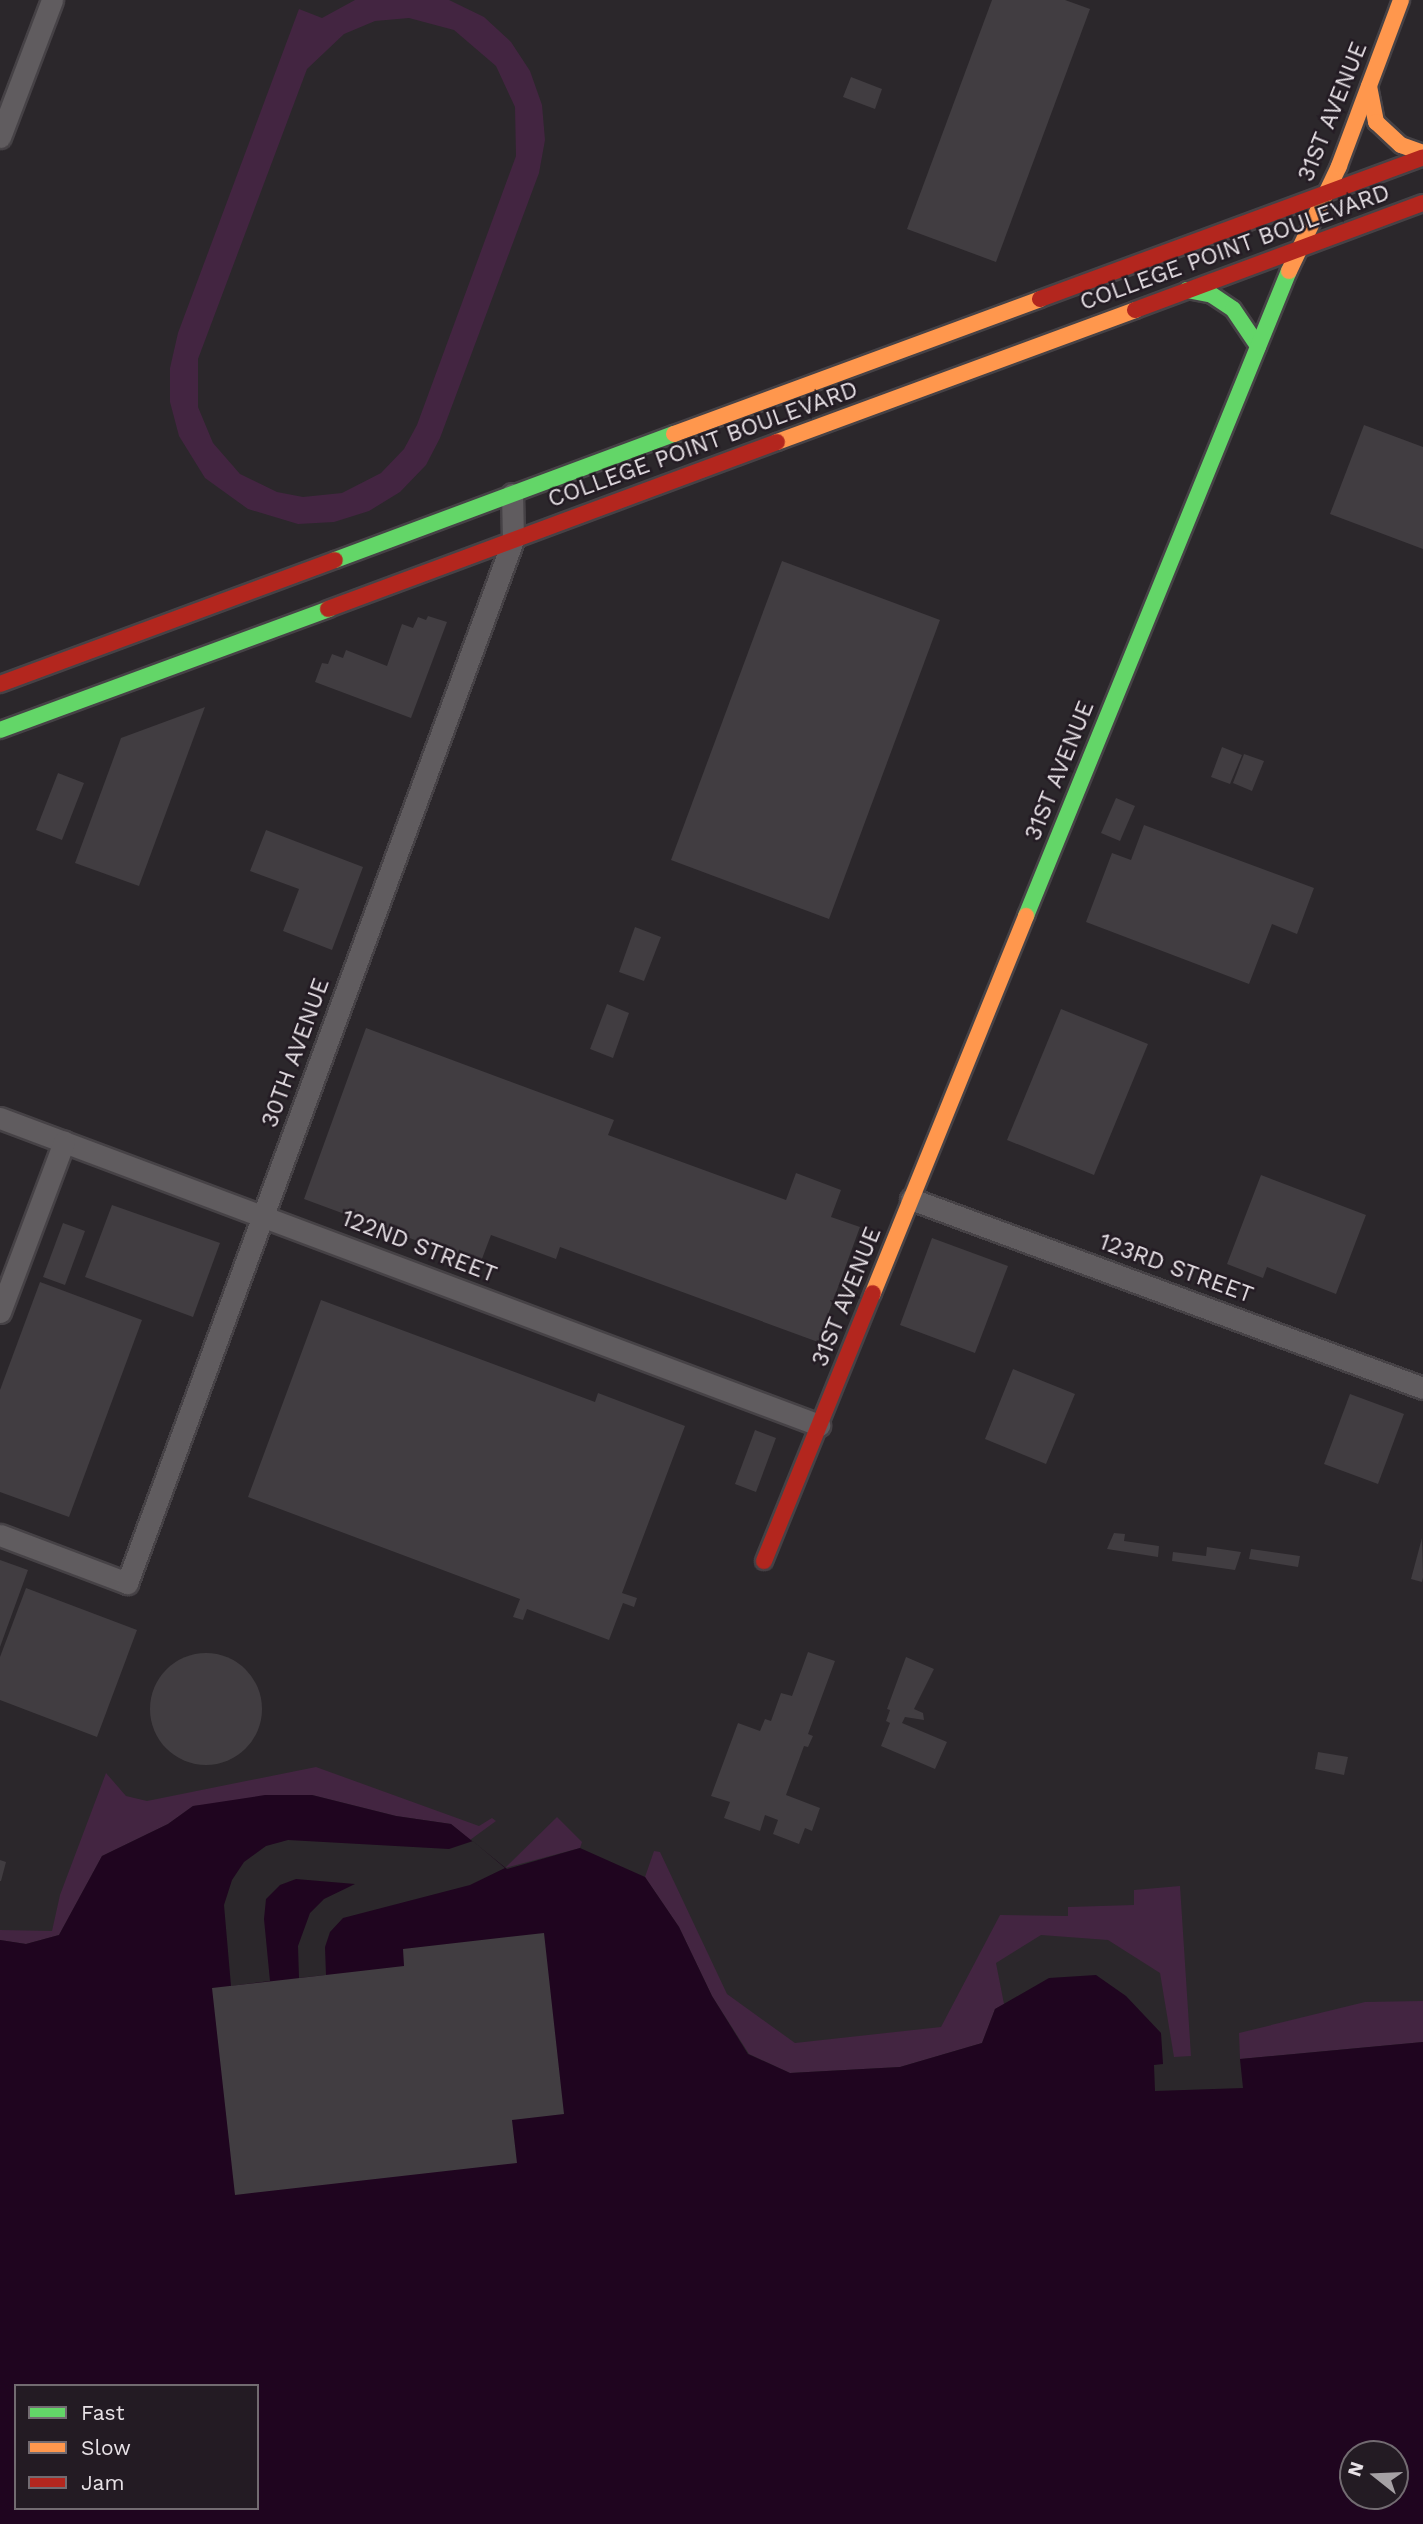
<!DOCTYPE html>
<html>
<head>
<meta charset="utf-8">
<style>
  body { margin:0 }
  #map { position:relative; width:1423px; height:2524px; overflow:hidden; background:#2b272b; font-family:"Work Sans",sans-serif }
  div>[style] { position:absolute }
  .green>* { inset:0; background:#432541 }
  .water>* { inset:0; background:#1f051f }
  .pier>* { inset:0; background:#2b272b }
  .building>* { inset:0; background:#413d41 }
  .round { border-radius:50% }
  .roads { filter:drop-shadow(2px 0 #464246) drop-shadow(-2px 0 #464246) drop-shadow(0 2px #464246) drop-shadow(0 -2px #464246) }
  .street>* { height:21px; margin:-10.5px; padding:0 10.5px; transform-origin:10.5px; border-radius:10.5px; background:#605c5f }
  .fast>* { height:16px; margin:-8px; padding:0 8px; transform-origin:8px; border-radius:8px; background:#63d668 }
  .slow>* { height:16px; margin:-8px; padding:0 8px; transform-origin:8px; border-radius:8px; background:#ff974d }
  .jam>* { height:16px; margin:-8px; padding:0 8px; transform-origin:8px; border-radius:8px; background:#b3261e }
  span { translate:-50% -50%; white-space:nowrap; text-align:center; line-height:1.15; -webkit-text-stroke:5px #231b23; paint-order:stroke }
  .street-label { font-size:23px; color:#e8e2e7 }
  .legend { position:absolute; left:14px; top:2384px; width:245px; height:126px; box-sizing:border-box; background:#231b23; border:2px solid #726b71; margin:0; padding:9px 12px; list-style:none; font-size:21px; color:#e8e2e7 }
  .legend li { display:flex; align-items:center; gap:14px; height:35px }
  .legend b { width:35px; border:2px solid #726b71 }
  .north { position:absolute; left:1339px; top:2440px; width:70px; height:70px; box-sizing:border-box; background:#231b23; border:2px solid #726b71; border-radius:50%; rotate:288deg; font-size:19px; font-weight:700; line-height:28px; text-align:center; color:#e8e2e7 }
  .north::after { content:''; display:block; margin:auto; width:24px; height:32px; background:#a6a1a5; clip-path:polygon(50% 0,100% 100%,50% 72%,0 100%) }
</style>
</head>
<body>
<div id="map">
  <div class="green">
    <div style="clip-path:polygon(evenodd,355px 0,449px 0,484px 17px,511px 42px,530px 71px,542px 105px,545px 140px,539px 173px,440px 438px,426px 465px,400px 492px,369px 511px,334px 522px,298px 524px,248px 509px,205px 478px,179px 436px,170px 402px,170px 368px,178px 333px,299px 9px,322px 18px,355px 0,409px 18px,454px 30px,496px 66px,515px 107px,516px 156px,417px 425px,404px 449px,381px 473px,342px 493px,303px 497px,277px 492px,240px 474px,213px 443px,198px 407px,198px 359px,307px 69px,344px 34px,375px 21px,409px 18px)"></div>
    <div style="clip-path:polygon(316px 1767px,479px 1826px,492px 1818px,496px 1821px,470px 1840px,451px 1824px,396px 1816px,312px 1795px,193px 1806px,168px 1824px,102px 1856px,59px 1935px,26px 1944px,0 1940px,0 1930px,52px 1931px,60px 1895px,106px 1773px,126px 1796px,147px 1801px)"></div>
    <div style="clip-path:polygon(557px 1817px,582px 1842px,580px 1848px,505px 1868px)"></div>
    <div style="clip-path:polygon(654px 1851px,660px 1852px,727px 1994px,795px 2043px,941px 2027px,1000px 1915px,1068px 1916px,1068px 1907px,1134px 1905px,1134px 1890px,1180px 1886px,1191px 2056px,1174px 2057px,1160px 1973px,1108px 1940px,1041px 1935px,996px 1963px,1004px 2004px,995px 2009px,982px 2043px,900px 2067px,790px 2073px,749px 2054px,712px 1996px,679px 1927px,645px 1877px)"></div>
    <div style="clip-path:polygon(1423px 2001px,1423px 2042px,1240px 2059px,1239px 2033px,1365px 2002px)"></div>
  </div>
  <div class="water">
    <div style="clip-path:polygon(evenodd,265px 1795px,312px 1795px,396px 1816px,451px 1824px,507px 1869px,580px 1848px,645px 1877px,679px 1927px,712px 1996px,748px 2054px,790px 2073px,900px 2067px,982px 2043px,995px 2009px,1049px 1978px,1096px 1975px,1126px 1996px,1161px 2033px,1163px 2064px,1154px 2065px,1155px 2091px,1243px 2088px,1240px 2059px,1423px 2042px,1423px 2524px,0 2524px,0 1940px,26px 1944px,59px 1935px,102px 1856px,168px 1824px,193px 1806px,265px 1795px,16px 2386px,257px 2386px,257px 2508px,16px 2508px,16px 2386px,265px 1795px,1353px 2454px,1395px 2454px,1395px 2496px,1353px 2496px,1353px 2454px)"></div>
  </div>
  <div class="pier">
    <div style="clip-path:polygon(288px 1840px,449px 1849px,473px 1841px,505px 1868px,470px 1885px,343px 1918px,330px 1932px,325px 1947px,326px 1975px,299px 1978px,298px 1946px,310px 1913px,324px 1899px,355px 1884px,296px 1879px,280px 1885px,266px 1899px,264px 1919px,270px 1981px,231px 1986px,224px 1905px,232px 1880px,244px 1862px,266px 1846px)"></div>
  </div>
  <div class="building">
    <div style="clip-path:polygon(992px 0,1065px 0,1090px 9px,996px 262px,907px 229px)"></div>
    <div style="clip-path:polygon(851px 77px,882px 89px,875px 109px,843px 97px)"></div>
    <div style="clip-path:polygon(1364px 425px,1423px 447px,1423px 549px,1330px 514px)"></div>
    <div style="clip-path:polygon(782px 561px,940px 620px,829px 919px,671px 860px)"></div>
    <div style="clip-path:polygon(428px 616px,447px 622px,411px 718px,315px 682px,322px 663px,328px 664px,332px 654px,343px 658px,346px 650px,387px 666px,402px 624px,413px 628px,418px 617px,426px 620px)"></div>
    <div style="clip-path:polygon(205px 707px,139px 886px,75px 863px,121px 738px)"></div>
    <div style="clip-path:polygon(1222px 747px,1242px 755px,1230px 784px,1211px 777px)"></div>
    <div style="clip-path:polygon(1244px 754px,1264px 761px,1252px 791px,1233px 783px)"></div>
    <div style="clip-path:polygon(58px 773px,84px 783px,62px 840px,36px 830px)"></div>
    <div style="clip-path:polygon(1116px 798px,1135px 806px,1120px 841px,1101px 833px)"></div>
    <div style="clip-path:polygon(1144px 825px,1314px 888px,1297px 934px,1272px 924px,1249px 984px,1086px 922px,1112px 853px,1131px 860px)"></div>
    <div style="clip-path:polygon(266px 830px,363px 867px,332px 950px,283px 931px,299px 889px,250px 871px)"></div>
    <div style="clip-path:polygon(635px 927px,661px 937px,644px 981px,619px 972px)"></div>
    <div style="clip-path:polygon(607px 1004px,629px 1013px,613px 1058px,590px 1049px)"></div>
    <div style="clip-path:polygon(1061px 1009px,1148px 1044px,1094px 1175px,1007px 1140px)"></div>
    <div style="clip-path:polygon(366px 1028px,614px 1120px,608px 1135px,786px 1200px,796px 1173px,841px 1190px,831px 1217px,860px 1227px,818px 1342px,560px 1247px,556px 1259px,491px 1235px,480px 1264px,304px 1199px)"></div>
    <div style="clip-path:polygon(1261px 1175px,1366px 1215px,1336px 1294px,1267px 1267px,1263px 1278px,1227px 1264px)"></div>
    <div style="clip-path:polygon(112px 1205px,220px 1243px,193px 1317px,85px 1277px)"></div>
    <div style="clip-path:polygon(63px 1223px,85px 1231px,65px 1285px,43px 1277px)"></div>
    <div style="clip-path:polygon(932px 1238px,1008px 1266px,975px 1353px,900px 1325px)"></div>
    <div style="clip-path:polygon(40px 1282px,142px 1320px,69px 1517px,0 1492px,0 1390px)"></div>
    <div style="clip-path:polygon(321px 1300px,595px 1402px,598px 1393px,685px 1426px,622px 1593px,637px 1598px,634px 1607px,623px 1603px,609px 1640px,527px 1609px,523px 1620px,513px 1617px,520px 1599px,248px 1497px)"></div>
    <div style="clip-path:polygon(1013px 1369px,1075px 1394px,1046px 1464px,985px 1439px)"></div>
    <div style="clip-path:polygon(1350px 1394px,1404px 1414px,1378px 1484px,1324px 1464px)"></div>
    <div style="clip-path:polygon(755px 1430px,776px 1438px,756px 1492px,735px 1484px)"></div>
    <div style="clip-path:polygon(1114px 1533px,1125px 1534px,1124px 1541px,1159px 1546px,1158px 1557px,1107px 1549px)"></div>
    <div style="clip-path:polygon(1422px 1538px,1423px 1577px,1422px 1582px,1411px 1579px)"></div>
    <div style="clip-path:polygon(1207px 1547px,1241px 1552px,1235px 1570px,1172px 1561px,1173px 1552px,1206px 1556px)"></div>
    <div style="clip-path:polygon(1251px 1549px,1300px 1556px,1298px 1567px,1249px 1559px)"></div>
    <div style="clip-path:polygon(0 1560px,28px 1570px,0 1647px)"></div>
    <div style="clip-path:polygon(26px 1588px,137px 1630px,97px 1737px,0 1700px,0 1657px)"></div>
    <div style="clip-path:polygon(808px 1652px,835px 1661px,808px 1734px,813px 1736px,808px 1747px,804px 1746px,786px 1795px,820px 1808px,812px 1831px,805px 1828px,799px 1844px,773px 1834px,778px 1820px,765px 1815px,760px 1831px,724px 1818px,730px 1802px,711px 1796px,738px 1723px,760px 1731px,765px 1719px,771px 1721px,781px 1693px,792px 1696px)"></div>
    <div class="round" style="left:150px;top:1653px;width:112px;height:112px"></div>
    <div style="clip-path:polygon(906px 1657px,934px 1669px,914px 1709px,923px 1713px,924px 1720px,905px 1717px,902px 1723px,947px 1742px,935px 1769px,881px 1746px,890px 1723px,886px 1721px,890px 1710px,887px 1709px)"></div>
    <div style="clip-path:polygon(1318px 1752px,1348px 1757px,1344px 1775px,1315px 1769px)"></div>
    <div style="clip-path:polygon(0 1860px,6px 1862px,1px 1881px,0 1881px)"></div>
    <div style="clip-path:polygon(544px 1933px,564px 2114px,512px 2120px,517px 2163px,235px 2195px,212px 1988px,404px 1966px,403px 1949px)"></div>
  </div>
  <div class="roads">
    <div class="street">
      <div style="left:0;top:137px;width:147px;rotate:-69.2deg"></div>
      <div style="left:0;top:1118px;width:875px;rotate:20.55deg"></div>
      <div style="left:911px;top:1199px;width:546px;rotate:20.26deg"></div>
      <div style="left:0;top:1312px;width:182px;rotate:-69.4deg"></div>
      <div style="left:0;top:1535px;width:136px;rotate:20.7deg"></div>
      <div style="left:127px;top:1583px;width:1112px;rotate:-69.69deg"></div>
      <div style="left:513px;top:540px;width:46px;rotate:-91.2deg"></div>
    </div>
    <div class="fast">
      <div style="left:1187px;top:290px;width:25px;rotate:11deg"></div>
      <div style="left:1212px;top:295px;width:25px;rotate:34deg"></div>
      <div style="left:1233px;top:309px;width:45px;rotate:56deg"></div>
      <div style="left:335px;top:560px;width:362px;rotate:-20.4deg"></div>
      <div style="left:0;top:730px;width:350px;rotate:-20.2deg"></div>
      <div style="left:1026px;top:916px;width:697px;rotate:-67.82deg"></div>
    </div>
    <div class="slow">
      <div style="left:1369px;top:86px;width:37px;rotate:79deg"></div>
      <div style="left:1376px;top:122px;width:34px;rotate:43deg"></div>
      <div style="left:1401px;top:145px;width:23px;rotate:20deg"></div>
      <div style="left:1289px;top:271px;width:116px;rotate:-64.5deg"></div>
      <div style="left:1339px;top:166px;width:177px;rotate:-69.5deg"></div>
      <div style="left:674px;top:434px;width:390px;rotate:-20.2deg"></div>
      <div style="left:777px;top:442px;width:382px;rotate:-20.2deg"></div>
      <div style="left:873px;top:1293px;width:407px;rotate:-67.9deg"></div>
    </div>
    <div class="jam">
      <div style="left:1040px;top:299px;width:408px;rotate:-20.3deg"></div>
      <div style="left:1135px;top:310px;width:307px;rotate:-20.4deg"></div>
      <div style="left:328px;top:609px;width:479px;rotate:-20.4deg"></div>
      <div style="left:0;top:684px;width:357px;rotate:-20.3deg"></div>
      <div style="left:764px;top:1561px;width:289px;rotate:-67.9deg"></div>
    </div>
  </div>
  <div class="street-label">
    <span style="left:1333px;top:112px;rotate:-68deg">31ST AVENUE</span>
    <span style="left:1235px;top:248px;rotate:-20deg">COLLEGE POINT BOULEVARD</span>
    <span style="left:703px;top:445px;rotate:-20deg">COLLEGE POINT BOULEVARD</span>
    <span style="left:1060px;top:771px;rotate:-68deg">31ST AVENUE</span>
    <span style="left:296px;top:1053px;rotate:-70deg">30TH AVENUE</span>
    <span style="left:419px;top:1247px;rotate:21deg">122ND STREET</span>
    <span style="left:1176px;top:1269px;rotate:20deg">123RD STREET</span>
    <span style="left:847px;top:1297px;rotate:-68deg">31ST AVENUE</span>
  </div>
  <ul class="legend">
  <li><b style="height:9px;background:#63d668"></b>Fast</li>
  <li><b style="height:9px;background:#ff974d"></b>Slow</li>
  <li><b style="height:9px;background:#b3261e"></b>Jam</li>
  </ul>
  <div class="north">N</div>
</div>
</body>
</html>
